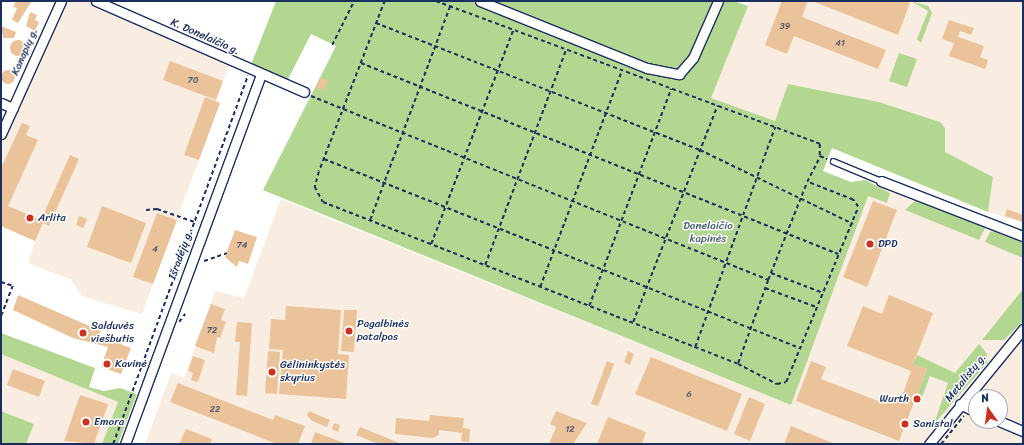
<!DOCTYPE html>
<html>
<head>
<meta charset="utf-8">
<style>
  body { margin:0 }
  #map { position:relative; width:1024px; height:445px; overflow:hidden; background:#fff; font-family:Sriracha,sans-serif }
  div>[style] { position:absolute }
  .built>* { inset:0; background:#f9ede1 }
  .green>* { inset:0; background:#b3d690 }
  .building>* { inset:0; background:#eac39a }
  .round { border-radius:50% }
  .path>* { height:1.5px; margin-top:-0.75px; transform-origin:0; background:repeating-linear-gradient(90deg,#1b2f5e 0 4px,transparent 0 7px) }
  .roads { filter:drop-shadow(1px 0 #1b2f5e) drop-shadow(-1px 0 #1b2f5e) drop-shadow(0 1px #1b2f5e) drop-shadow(0 -1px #1b2f5e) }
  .lane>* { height:4.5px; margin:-2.25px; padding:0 2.25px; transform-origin:2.25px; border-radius:2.25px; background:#fff }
  .street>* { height:9px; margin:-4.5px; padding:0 4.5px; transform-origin:4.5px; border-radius:4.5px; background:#fff }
  .dots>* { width:11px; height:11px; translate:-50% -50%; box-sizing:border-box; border:2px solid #fff; border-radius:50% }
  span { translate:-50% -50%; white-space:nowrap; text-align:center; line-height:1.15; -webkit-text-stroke:3px #fff; paint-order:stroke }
  .number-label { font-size:9px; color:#4f546d }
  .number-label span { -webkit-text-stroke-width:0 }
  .street-label { font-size:11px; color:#1b2f5e }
  .poi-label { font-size:11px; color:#1b2f5e }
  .left { translate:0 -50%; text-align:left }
  .right { translate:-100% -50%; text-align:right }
  .park-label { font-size:11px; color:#49616d }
  .frame { position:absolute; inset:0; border:2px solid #1b2f5e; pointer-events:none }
  .north { position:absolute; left:968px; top:389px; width:40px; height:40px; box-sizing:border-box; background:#fff; border:1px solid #a4acbf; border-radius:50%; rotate:346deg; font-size:11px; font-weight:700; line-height:16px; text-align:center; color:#1b2f5e }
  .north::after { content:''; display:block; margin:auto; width:14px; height:18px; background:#c8321e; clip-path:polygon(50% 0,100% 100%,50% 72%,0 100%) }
</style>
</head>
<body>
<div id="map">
  <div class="built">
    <div style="clip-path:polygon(61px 1px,96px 1px,231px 61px,216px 100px,220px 103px,142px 314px,82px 296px,70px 279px,28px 263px,35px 241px,1px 226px,1px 134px)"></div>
    <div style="clip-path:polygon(750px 1px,1023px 1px,1023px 222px,988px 212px,993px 177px,945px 152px,945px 128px,940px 122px,879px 102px,789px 84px,775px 121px,711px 98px)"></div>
    <div style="clip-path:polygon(865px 180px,1023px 240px,1023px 321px,923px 444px,145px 444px,171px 373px,184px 378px,215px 291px,244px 298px,281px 199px,791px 405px)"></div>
    <div style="clip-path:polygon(evenodd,1023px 336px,1023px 444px,938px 444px,961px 412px,1023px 336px,976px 397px,1000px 397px,1000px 421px,976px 421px,976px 397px)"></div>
    <div style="clip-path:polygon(1px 354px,118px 402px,102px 444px,26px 444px,34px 424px,1px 411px)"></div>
  </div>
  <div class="green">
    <div style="clip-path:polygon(276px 1px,734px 1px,748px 6px,711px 98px,775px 121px,788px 84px,879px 102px,940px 122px,945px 128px,945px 152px,993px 177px,988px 212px,832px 148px,823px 171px,851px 182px,865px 180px,890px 193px,887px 203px,868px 196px,791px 405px,263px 190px,336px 46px,311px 34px,286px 83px,249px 70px)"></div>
    <div style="clip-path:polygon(911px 1px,928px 6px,932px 13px,921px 43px,917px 39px,928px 11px)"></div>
    <div style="clip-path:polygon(899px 53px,917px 59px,907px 87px,889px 81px)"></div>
    <div style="clip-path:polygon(917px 199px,982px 224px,985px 228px,979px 240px,905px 210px)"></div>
    <div style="clip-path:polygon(996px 230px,1023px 240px,1023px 258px,985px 242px,990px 232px)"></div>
    <div style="clip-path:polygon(1023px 289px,1023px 321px,1004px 340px,982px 340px)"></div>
    <div style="clip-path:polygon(1px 333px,95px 368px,89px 387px,104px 391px,120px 388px,137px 394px,118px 444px,102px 444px,118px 402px,1px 354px)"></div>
    <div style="clip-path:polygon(979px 344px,987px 354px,987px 363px,934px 424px,948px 383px,930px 376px,922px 397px,917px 395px,927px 369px,913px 364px,917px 355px,955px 373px)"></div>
    <div style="clip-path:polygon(1px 411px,34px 424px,26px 444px,1px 444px)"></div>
  </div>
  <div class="building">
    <div style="clip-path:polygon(16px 1px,31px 2px,18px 23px,12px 20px,17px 8px,13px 7px)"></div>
    <div style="clip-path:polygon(782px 1px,808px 1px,802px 17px,886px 50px,878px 69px,794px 36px,787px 54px,765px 45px)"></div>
    <div style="clip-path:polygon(812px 1px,904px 1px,910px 3px,898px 35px)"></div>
    <div style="clip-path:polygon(30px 12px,37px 15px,35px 20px,39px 22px,35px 31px,26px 26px)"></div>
    <div style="clip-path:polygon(949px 20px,974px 28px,971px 35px,960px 31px,958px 37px,984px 46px,980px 57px,988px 60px,985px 69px,949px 56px,954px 43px,942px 39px)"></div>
    <div style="clip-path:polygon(1px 26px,16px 32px,14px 38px,3px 38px)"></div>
    <div class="round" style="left:10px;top:40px;width:16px;height:16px"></div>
    <div style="clip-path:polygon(170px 61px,223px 81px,216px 100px,163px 80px)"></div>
    <div class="round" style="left:1px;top:70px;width:14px;height:14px"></div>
    <div style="clip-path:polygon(320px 77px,328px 81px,323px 91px,316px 87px)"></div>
    <div style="clip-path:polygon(205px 97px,220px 103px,199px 160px,184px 155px)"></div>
    <div style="clip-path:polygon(22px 123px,30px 126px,26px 135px,38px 140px,8px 206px,41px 220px,70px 155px,79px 159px,49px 226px,43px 223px,35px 241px,1px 226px,1px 168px)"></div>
    <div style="clip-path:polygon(873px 201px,897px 210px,867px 287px,843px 277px)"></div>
    <div style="clip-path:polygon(102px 206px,146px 223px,131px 263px,87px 247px)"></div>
    <div style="clip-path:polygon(1007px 209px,1023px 215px,1023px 222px,1005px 216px)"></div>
    <div style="clip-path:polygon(157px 213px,177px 220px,153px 284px,133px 277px)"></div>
    <div style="clip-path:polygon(79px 216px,87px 219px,83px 228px,76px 225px)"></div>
    <div style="clip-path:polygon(235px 230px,257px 237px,248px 264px,239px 261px,237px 267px,225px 257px)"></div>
    <div style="clip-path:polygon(18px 295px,101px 331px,99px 336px,131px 348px,121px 374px,101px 367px,108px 347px,73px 338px,13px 310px)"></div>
    <div style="clip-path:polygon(889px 295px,933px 313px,913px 364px,927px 369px,899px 441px,796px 401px,811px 361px,826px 367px,821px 379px,886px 404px,888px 398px,900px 402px,911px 371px,847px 346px,863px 306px,882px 314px)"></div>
    <div style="clip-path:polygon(211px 304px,225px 309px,221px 320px,226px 322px,220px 338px,217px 337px,214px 353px,195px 346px)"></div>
    <div style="clip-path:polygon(286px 306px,341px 310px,338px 354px,349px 355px,346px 399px,279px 394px,283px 350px,269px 349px,271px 319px,285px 320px)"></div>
    <div style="clip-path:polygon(344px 310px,357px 310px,354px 352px,341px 351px)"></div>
    <div style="clip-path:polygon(237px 322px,252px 323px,247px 396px,236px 395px,240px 342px,235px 342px)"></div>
    <div style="clip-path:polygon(268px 351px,280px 352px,277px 394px,265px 393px)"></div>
    <div style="clip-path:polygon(628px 351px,634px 354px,630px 365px,624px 362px)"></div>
    <div style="clip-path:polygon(193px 356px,205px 360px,198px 382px,191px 380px,193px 373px,188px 371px)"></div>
    <div style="clip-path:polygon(651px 357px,742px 394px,727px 431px,635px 394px)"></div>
    <div style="clip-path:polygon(607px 361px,614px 364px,598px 406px,591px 404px)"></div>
    <div style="clip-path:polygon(13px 369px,45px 381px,39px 397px,7px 385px)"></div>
    <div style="clip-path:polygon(178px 383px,273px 420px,275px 415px,305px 426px,298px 444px,277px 444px,170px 402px)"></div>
    <div style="clip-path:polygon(80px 395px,108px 404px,94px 444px,64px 441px)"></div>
    <div style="clip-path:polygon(749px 397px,765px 404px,750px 441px,734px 434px)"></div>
    <div style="clip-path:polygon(309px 411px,330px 420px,327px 427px,312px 421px,307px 415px)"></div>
    <div style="clip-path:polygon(556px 411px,587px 423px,573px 444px,549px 444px,556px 427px,550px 424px)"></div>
    <div style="clip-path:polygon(430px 415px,464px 418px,463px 428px,470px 429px,469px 442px,461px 441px,462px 433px,439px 430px,439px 435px,433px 438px,395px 434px,396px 418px,429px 421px)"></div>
    <div style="clip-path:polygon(608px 417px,646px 432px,642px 444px,597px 444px)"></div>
    <div style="clip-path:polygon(334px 423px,340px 425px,338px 432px,332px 429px)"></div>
    <div style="clip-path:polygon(791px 426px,835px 444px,784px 444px)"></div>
    <div style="clip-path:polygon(360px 427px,402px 444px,379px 444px,356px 435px)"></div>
    <div style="clip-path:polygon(186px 429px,212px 439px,210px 444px,179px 444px)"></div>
    <div style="clip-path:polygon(315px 432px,347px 444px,311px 444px)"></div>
  </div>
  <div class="path">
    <div style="left:385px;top:1px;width:183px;rotate:111.1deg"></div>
    <div style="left:319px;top:172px;width:16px;rotate:105deg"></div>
    <div style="left:315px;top:187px;width:17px;rotate:62deg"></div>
    <div style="left:323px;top:202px;width:445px;rotate:21.3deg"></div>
    <div style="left:738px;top:364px;width:44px;rotate:27.1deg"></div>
    <div style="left:777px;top:384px;width:9px;rotate:-13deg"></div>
    <div style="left:786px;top:382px;width:189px;rotate:-67.6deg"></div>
    <div style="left:858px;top:207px;width:9px;rotate:-126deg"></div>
    <div style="left:853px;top:200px;width:49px;rotate:-158.6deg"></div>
    <div style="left:436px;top:1px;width:410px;rotate:20.4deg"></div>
    <div style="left:820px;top:144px;width:12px;rotate:90deg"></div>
    <div style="left:376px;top:23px;width:348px;rotate:21.4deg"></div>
    <div style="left:700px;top:150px;width:170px;rotate:25.8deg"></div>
    <div style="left:332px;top:45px;width:49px;rotate:-63.4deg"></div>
    <div style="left:361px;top:63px;width:514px;rotate:21.82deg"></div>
    <div style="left:311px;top:96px;width:493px;rotate:21.9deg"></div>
    <div style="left:768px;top:280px;width:105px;rotate:-68.3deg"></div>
    <div style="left:807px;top:182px;width:29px;rotate:-63deg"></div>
    <div style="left:820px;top:156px;width:8px;rotate:23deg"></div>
    <div style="left:324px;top:159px;width:512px;rotate:21.66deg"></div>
    <div style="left:146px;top:210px;width:11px;rotate:-5deg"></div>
    <div style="left:157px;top:209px;width:39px;rotate:19deg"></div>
    <div style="left:370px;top:220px;width:228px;rotate:-69.5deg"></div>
    <div style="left:431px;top:244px;width:229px;rotate:-69deg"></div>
    <div style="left:204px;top:261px;width:24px;rotate:-19deg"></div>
    <div style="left:485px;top:265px;width:230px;rotate:-69.4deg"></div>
    <div style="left:771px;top:273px;width:56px;rotate:21deg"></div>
    <div style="left:1px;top:282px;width:13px;rotate:18deg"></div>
    <div style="left:13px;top:286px;width:33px;rotate:111deg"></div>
    <div style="left:540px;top:287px;width:232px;rotate:-69.3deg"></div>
    <div style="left:765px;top:288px;width:54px;rotate:20.4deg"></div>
    <div style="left:589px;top:306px;width:232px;rotate:-69.3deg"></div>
    <div style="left:179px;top:322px;width:10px;rotate:-53deg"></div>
    <div style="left:633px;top:322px;width:232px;rotate:-68.7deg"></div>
    <div style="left:695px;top:347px;width:234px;rotate:-70deg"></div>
    <div style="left:738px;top:363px;width:88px;rotate:-70.1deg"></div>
    <div style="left:113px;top:444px;width:392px;rotate:-69.9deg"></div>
    <div style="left:941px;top:444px;width:36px;rotate:-51deg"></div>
  </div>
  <div class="roads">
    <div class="lane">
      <div style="left:833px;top:161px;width:52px;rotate:22.6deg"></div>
    </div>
    <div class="street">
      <div style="left:96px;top:1px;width:227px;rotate:23.6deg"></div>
      <div style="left:480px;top:1px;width:180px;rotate:21.9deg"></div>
      <div style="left:647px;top:68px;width:33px;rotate:11deg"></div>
      <div style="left:679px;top:74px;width:21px;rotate:-49deg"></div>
      <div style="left:693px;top:58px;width:62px;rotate:-66.3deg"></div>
      <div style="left:1px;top:103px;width:13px;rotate:23deg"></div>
      <div style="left:1px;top:134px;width:146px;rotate:-65.7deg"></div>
      <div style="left:881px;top:181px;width:152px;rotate:21.2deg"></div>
      <div style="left:960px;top:404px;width:18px;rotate:27deg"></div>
      <div style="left:999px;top:421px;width:26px;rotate:23deg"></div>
      <div style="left:125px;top:444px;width:394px;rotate:-69.8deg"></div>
      <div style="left:929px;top:444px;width:149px;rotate:-50.7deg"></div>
    </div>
  </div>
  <div class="dots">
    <div style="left:30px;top:218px;background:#c8321e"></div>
    <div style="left:870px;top:244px;background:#c8321e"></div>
    <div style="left:349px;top:331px;background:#c8321e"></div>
    <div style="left:83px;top:333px;background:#c8321e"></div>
    <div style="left:107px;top:364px;background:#c8321e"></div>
    <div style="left:272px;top:372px;background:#c8321e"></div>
    <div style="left:917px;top:399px;background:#c8321e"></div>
    <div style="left:86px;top:422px;background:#c8321e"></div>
    <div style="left:905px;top:424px;background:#c8321e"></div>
  </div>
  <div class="number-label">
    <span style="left:785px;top:26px">39</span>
    <span style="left:840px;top:43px">41</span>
    <span style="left:193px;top:80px">70</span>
    <span style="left:242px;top:245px">74</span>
    <span style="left:155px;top:249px">4</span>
    <span style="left:212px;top:330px">72</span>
    <span style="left:689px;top:394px">6</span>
    <span style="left:215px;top:409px">22</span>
    <span style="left:570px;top:429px">12</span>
  </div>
  <div class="street-label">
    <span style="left:205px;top:37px;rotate:24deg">K. Donelaičio g.</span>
    <span style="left:25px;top:52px;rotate:-66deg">Kanapių g.</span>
    <span style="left:181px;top:255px;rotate:-70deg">Išradėjų g.</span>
    <span style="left:966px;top:378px;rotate:-51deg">Metalistų g.</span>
  </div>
  <div class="poi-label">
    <span class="left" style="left:38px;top:218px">Arlita</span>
    <span class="left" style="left:878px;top:244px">DPD</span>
    <span class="left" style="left:357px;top:331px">Pagalbinės<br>patalpos</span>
    <span class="left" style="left:91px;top:333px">Salduvės<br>viešbutis</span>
    <span class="left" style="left:115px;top:364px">Kavinė</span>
    <span class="left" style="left:280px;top:372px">Gėlininkystės<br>skyrius</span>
    <span class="right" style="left:909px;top:399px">Wurth</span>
    <span class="left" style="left:94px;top:422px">Emora</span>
    <span class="left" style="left:913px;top:424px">Sanistal</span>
  </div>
  <div class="park-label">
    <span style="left:708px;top:233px">Donelaičio<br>kapinės</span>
  </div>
  <div class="frame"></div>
  <div class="north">N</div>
</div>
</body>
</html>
